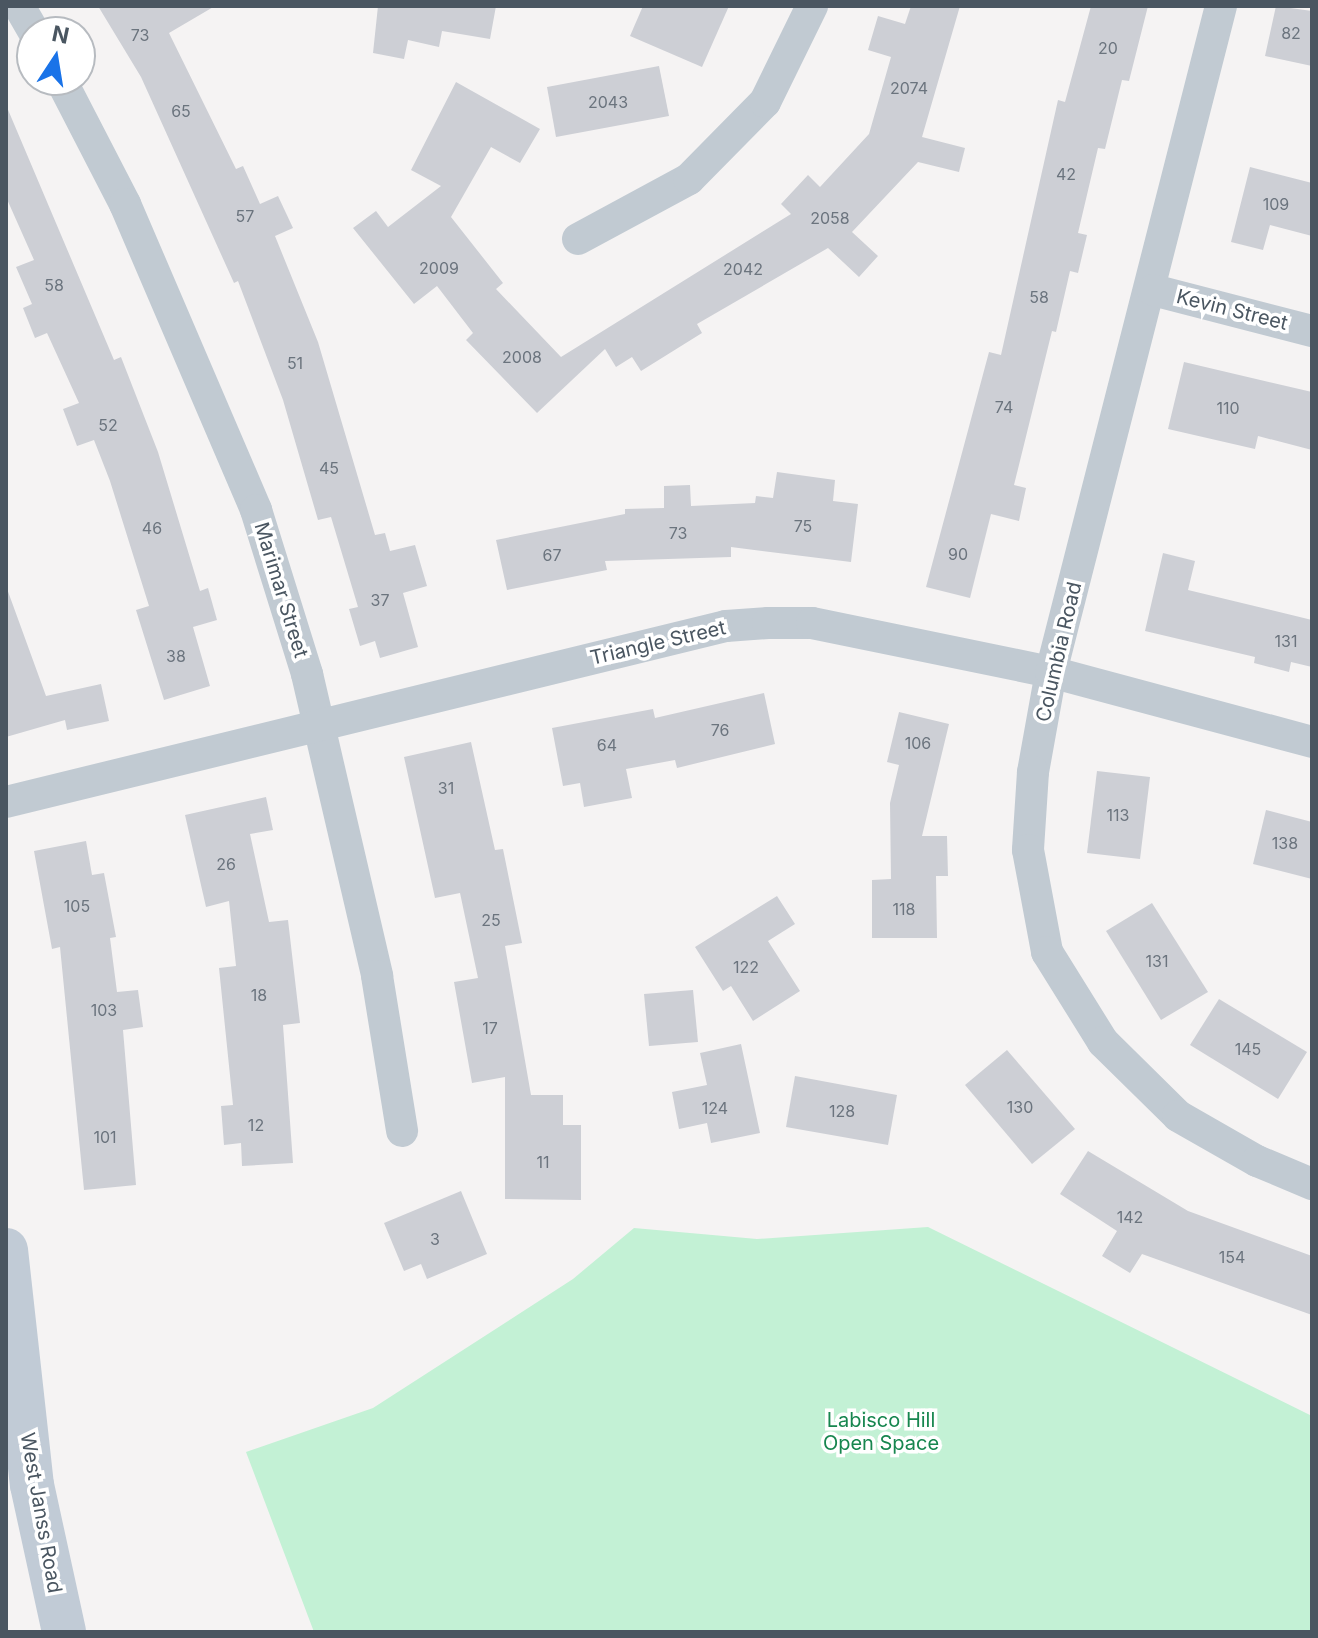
<!DOCTYPE html>
<html>
<head>
<meta charset="utf-8">
<style>
  body { margin:0 }
  #map { position:relative; width:1318px; height:1638px; overflow:hidden; background:#f5f3f3; font-family:Inter,sans-serif }
  div>[style] { position:absolute }
  .green>* { inset:0; background:#c3f1d5 }
  .building>* { inset:0; background:#cdcfd5 }
  .minor>* { height:32px; margin:-16px; padding:0 16px; transform-origin:16px; border-radius:16px; background:#c1cad2 }
  .secondary>* { height:44px; margin:-22px; padding:0 22px; transform-origin:22px; border-radius:22px; background:#c1cbd6 }
  span { translate:-50% -50%; white-space:nowrap; text-align:center; line-height:1.15; -webkit-text-stroke:7px #fff; paint-order:stroke }
  .number-label { font-size:16px; color:#6b747e }
  .number-label span { -webkit-text-stroke-width:0 }
  .street-label { font-size:20px; color:#4a5661 }
  .park-label { font-size:20px; color:#17864f }
  .frame { position:absolute; inset:0; border:8px solid #4a5661; pointer-events:none }
  .north { position:absolute; left:16px; top:16px; width:80px; height:80px; box-sizing:border-box; background:#fff; border:2px solid #b7bbc0; border-radius:50%; rotate:12deg; font-size:22px; font-weight:700; line-height:32px; text-align:center; color:#4a5661 }
  .north::after { content:''; display:block; margin:auto; width:28px; height:36px; background:#1a73e8; clip-path:polygon(50% 0,100% 100%,50% 72%,0 100%) }
</style>
</head>
<body>
<div id="map">
  <div class="green">
    <div style="clip-path:polygon(928px 1227px,1312px 1416px,1312px 1632px,314px 1632px,246px 1452px,373px 1408px,573px 1279px,634px 1228px,757px 1239px)"></div>
  </div>
  <div class="building">
    <div style="clip-path:polygon(98px 6px,215px 6px,169px 33px,236px 169px,243px 166px,260px 204px,278px 196px,293px 228px,275px 236px,318px 342px,375px 535px,385px 533px,390px 551px,415px 545px,427px 586px,403px 593px,418px 647px,380px 658px,375px 641px,360px 646px,349px 609px,358px 607px,331px 517px,318px 520px,283px 400px,238px 281px,234px 283px,141px 77px)"></div>
    <div style="clip-path:polygon(378px 6px,496px 6px,490px 39px,442px 31px,439px 47px,408px 40px,404px 59px,373px 53px)"></div>
    <div style="clip-path:polygon(643px 6px,729px 6px,702px 67px,630px 36px)"></div>
    <div style="clip-path:polygon(911px 6px,960px 6px,922px 137px,965px 148px,959px 172px,918px 162px,852px 232px,878px 256px,859px 277px,828px 248px,697px 324px,702px 333px,641px 371px,632px 357px,616px 367px,605px 349px,537px 413px,466px 340px,473px 333px,437px 286px,414px 304px,353px 228px,376px 211px,388px 227px,441px 186px,411px 170px,456px 82px,540px 129px,520px 163px,491px 147px,451px 217px,503px 283px,496px 289px,561px 357px,791px 214px,781px 204px,808px 175px,820px 187px,869px 134px,891px 57px,868px 50px,878px 16px,905px 24px)"></div>
    <div style="clip-path:polygon(1091px 6px,1148px 6px,1129px 81px,1122px 80px,1105px 149px,1098px 148px,1078px 233px,1087px 235px,1078px 273px,1070px 271px,1056px 332px,1052px 331px,1014px 485px,1026px 488px,1019px 521px,991px 514px,970px 598px,926px 587px,989px 352px,1001px 355px,1058px 100px,1065px 102px)"></div>
    <div style="clip-path:polygon(1276px 6px,1312px 11px,1312px 66px,1265px 56px)"></div>
    <div style="clip-path:polygon(659px 66px,669px 116px,556px 137px,547px 87px)"></div>
    <div style="clip-path:polygon(6px 105px,114px 360px,121px 357px,158px 452px,200px 591px,208px 588px,217px 620px,193px 627px,210px 686px,164px 700px,136px 610px,149px 606px,110px 481px,94px 440px,77px 446px,63px 409px,79px 403px,47px 333px,35px 338px,23px 308px,32px 304px,16px 267px,34px 260px,6px 197px)"></div>
    <div style="clip-path:polygon(1250px 167px,1312px 183px,1312px 236px,1270px 225px,1263px 250px,1231px 242px)"></div>
    <div style="clip-path:polygon(1184px 362px,1312px 392px,1312px 450px,1258px 436px,1255px 449px,1168px 429px)"></div>
    <div style="clip-path:polygon(777px 472px,835px 480px,833px 501px,858px 504px,851px 562px,731px 547px,731px 557px,605px 561px,607px 570px,507px 590px,496px 540px,625px 514px,625px 509px,664px 508px,664px 486px,690px 485px,691px 506px,755px 503px,756px 496px,773px 498px)"></div>
    <div style="clip-path:polygon(1163px 553px,1195px 561px,1188px 590px,1312px 620px,1312px 667px,1291px 662px,1289px 672px,1254px 663px,1255px 657px,1145px 631px)"></div>
    <div style="clip-path:polygon(6px 586px,46px 696px,101px 684px,109px 721px,67px 730px,65px 720px,6px 737px)"></div>
    <div style="clip-path:polygon(764px 693px,775px 744px,677px 768px,675px 760px,626px 769px,632px 798px,584px 807px,580px 783px,563px 786px,552px 728px,653px 709px,655px 718px)"></div>
    <div style="clip-path:polygon(899px 712px,949px 724px,922px 836px,947px 836px,948px 876px,936px 876px,937px 938px,872px 938px,872px 880px,891px 879px,890px 803px,899px 765px,887px 762px)"></div>
    <div style="clip-path:polygon(471px 742px,495px 850px,503px 849px,522px 943px,505px 946px,531px 1095px,563px 1095px,563px 1125px,581px 1125px,581px 1200px,505px 1199px,505px 1077px,472px 1083px,454px 982px,478px 978px,460px 893px,435px 898px,404px 757px)"></div>
    <div style="clip-path:polygon(1097px 771px,1150px 777px,1140px 859px,1087px 853px)"></div>
    <div style="clip-path:polygon(266px 797px,273px 830px,250px 834px,269px 922px,288px 920px,300px 1023px,283px 1025px,293px 1163px,242px 1166px,241px 1143px,224px 1145px,221px 1106px,233px 1105px,219px 968px,236px 966px,229px 901px,206px 907px,185px 815px)"></div>
    <div style="clip-path:polygon(1266px 810px,1312px 822px,1312px 879px,1253px 864px)"></div>
    <div style="clip-path:polygon(86px 841px,92px 875px,104px 873px,116px 937px,110px 938px,117px 992px,138px 990px,143px 1027px,123px 1030px,136px 1185px,84px 1190px,60px 947px,52px 949px,34px 851px)"></div>
    <div style="clip-path:polygon(777px 896px,795px 924px,768px 941px,800px 991px,753px 1021px,731px 986px,723px 991px,695px 947px)"></div>
    <div style="clip-path:polygon(1152px 903px,1208px 992px,1161px 1020px,1106px 931px)"></div>
    <div style="clip-path:polygon(693px 990px,698px 1042px,649px 1046px,644px 994px)"></div>
    <div style="clip-path:polygon(1219px 999px,1307px 1052px,1278px 1099px,1190px 1045px)"></div>
    <div style="clip-path:polygon(741px 1044px,760px 1133px,711px 1143px,707px 1123px,679px 1129px,672px 1092px,707px 1085px,700px 1053px)"></div>
    <div style="clip-path:polygon(1007px 1050px,1075px 1129px,1032px 1164px,965px 1085px)"></div>
    <div style="clip-path:polygon(795px 1076px,897px 1095px,888px 1145px,786px 1127px)"></div>
    <div style="clip-path:polygon(1088px 1151px,1188px 1211px,1312px 1256px,1312px 1315px,1142px 1254px,1130px 1273px,1102px 1256px,1117px 1231px,1060px 1194px)"></div>
    <div style="clip-path:polygon(461px 1191px,487px 1254px,427px 1279px,421px 1264px,404px 1271px,384px 1223px)"></div>
  </div>
  <div class="minor">
    <div style="left:19px;top:6px;width:30px;rotate:60deg"></div>
    <div style="left:1221px;top:6px;width:687px;rotate:104.32deg"></div>
    <div style="left:1051px;top:672px;width:102px;rotate:100.2deg"></div>
    <div style="left:1033px;top:772px;width:78px;rotate:93.7deg"></div>
    <div style="left:1028px;top:850px;width:104px;rotate:79.4deg"></div>
    <div style="left:1047px;top:952px;width:106px;rotate:58.1deg"></div>
    <div style="left:1103px;top:1042px;width:105px;rotate:44.6deg"></div>
    <div style="left:1178px;top:1116px;width:91px;rotate:29.7deg"></div>
    <div style="left:1257px;top:1161px;width:60px;rotate:22.7deg"></div>
    <div style="left:61px;top:80px;width:140px;rotate:62.7deg"></div>
    <div style="left:125px;top:204px;width:333px;rotate:66.8deg"></div>
    <div style="left:256px;top:510px;width:172px;rotate:72.7deg"></div>
    <div style="left:307px;top:674px;width:310px;rotate:76.9deg"></div>
    <div style="left:377px;top:976px;width:157px;rotate:80.8deg"></div>
    <div style="left:578px;top:239px;width:126px;rotate:-28.4deg"></div>
    <div style="left:689px;top:179px;width:108px;rotate:-45.4deg"></div>
    <div style="left:765px;top:102px;width:107px;rotate:-63.9deg"></div>
    <div style="left:1153px;top:290px;width:164px;rotate:14.5deg"></div>
    <div style="left:6px;top:802px;width:741px;rotate:-13.74deg"></div>
    <div style="left:726px;top:626px;width:42px;rotate:-4.1deg"></div>
    <div style="left:768px;top:623px;width:44px"></div>
    <div style="left:812px;top:623px;width:244px;rotate:11.6deg"></div>
    <div style="left:1051px;top:672px;width:270px;rotate:15deg"></div>
  </div>
  <div class="secondary">
    <div style="left:6px;top:1250px;width:236px;rotate:83.7deg"></div>
    <div style="left:32px;top:1485px;width:150px;rotate:77.7deg"></div>
  </div>
  <div class="number-label">
    <span style="left:1291px;top:33px">82</span>
    <span style="left:140px;top:35px">73</span>
    <span style="left:1108px;top:48px">20</span>
    <span style="left:909px;top:88px">2074</span>
    <span style="left:608px;top:102px">2043</span>
    <span style="left:181px;top:111px">65</span>
    <span style="left:1066px;top:174px">42</span>
    <span style="left:1276px;top:204px">109</span>
    <span style="left:245px;top:216px">57</span>
    <span style="left:830px;top:218px">2058</span>
    <span style="left:439px;top:268px">2009</span>
    <span style="left:743px;top:269px">2042</span>
    <span style="left:54px;top:285px">58</span>
    <span style="left:1039px;top:297px">58</span>
    <span style="left:522px;top:357px">2008</span>
    <span style="left:295px;top:363px">51</span>
    <span style="left:1004px;top:407px">74</span>
    <span style="left:1228px;top:408px">110</span>
    <span style="left:108px;top:425px">52</span>
    <span style="left:329px;top:468px">45</span>
    <span style="left:803px;top:526px">75</span>
    <span style="left:152px;top:528px">46</span>
    <span style="left:678px;top:533px">73</span>
    <span style="left:958px;top:554px">90</span>
    <span style="left:552px;top:555px">67</span>
    <span style="left:380px;top:600px">37</span>
    <span style="left:1286px;top:641px">131</span>
    <span style="left:176px;top:656px">38</span>
    <span style="left:720px;top:730px">76</span>
    <span style="left:918px;top:743px">106</span>
    <span style="left:607px;top:745px">64</span>
    <span style="left:446px;top:788px">31</span>
    <span style="left:1118px;top:815px">113</span>
    <span style="left:1285px;top:843px">138</span>
    <span style="left:226px;top:864px">26</span>
    <span style="left:77px;top:906px">105</span>
    <span style="left:904px;top:909px">118</span>
    <span style="left:491px;top:920px">25</span>
    <span style="left:1157px;top:961px">131</span>
    <span style="left:746px;top:967px">122</span>
    <span style="left:259px;top:995px">18</span>
    <span style="left:104px;top:1010px">103</span>
    <span style="left:490px;top:1028px">17</span>
    <span style="left:1248px;top:1049px">145</span>
    <span style="left:1020px;top:1107px">130</span>
    <span style="left:715px;top:1108px">124</span>
    <span style="left:842px;top:1111px">128</span>
    <span style="left:256px;top:1125px">12</span>
    <span style="left:105px;top:1137px">101</span>
    <span style="left:543px;top:1162px">11</span>
    <span style="left:1130px;top:1217px">142</span>
    <span style="left:435px;top:1239px">3</span>
    <span style="left:1232px;top:1257px">154</span>
  </div>
  <div class="street-label">
    <span style="left:1232px;top:310px;rotate:14deg">Kevin Street</span>
    <span style="left:281px;top:590px;rotate:73deg">Marimar Street</span>
    <span style="left:658px;top:643px;rotate:-13deg">Triangle Street</span>
    <span style="left:1059px;top:652px;rotate:-77deg">Columbia Road</span>
    <span style="left:41px;top:1513px;rotate:80deg">West Janss Road</span>
  </div>
  <div class="park-label">
    <span style="left:881px;top:1432px">Labisco Hill<br>Open Space</span>
  </div>
  <div class="frame"></div>
  <div class="north">N</div>
</div>
</body>
</html>
